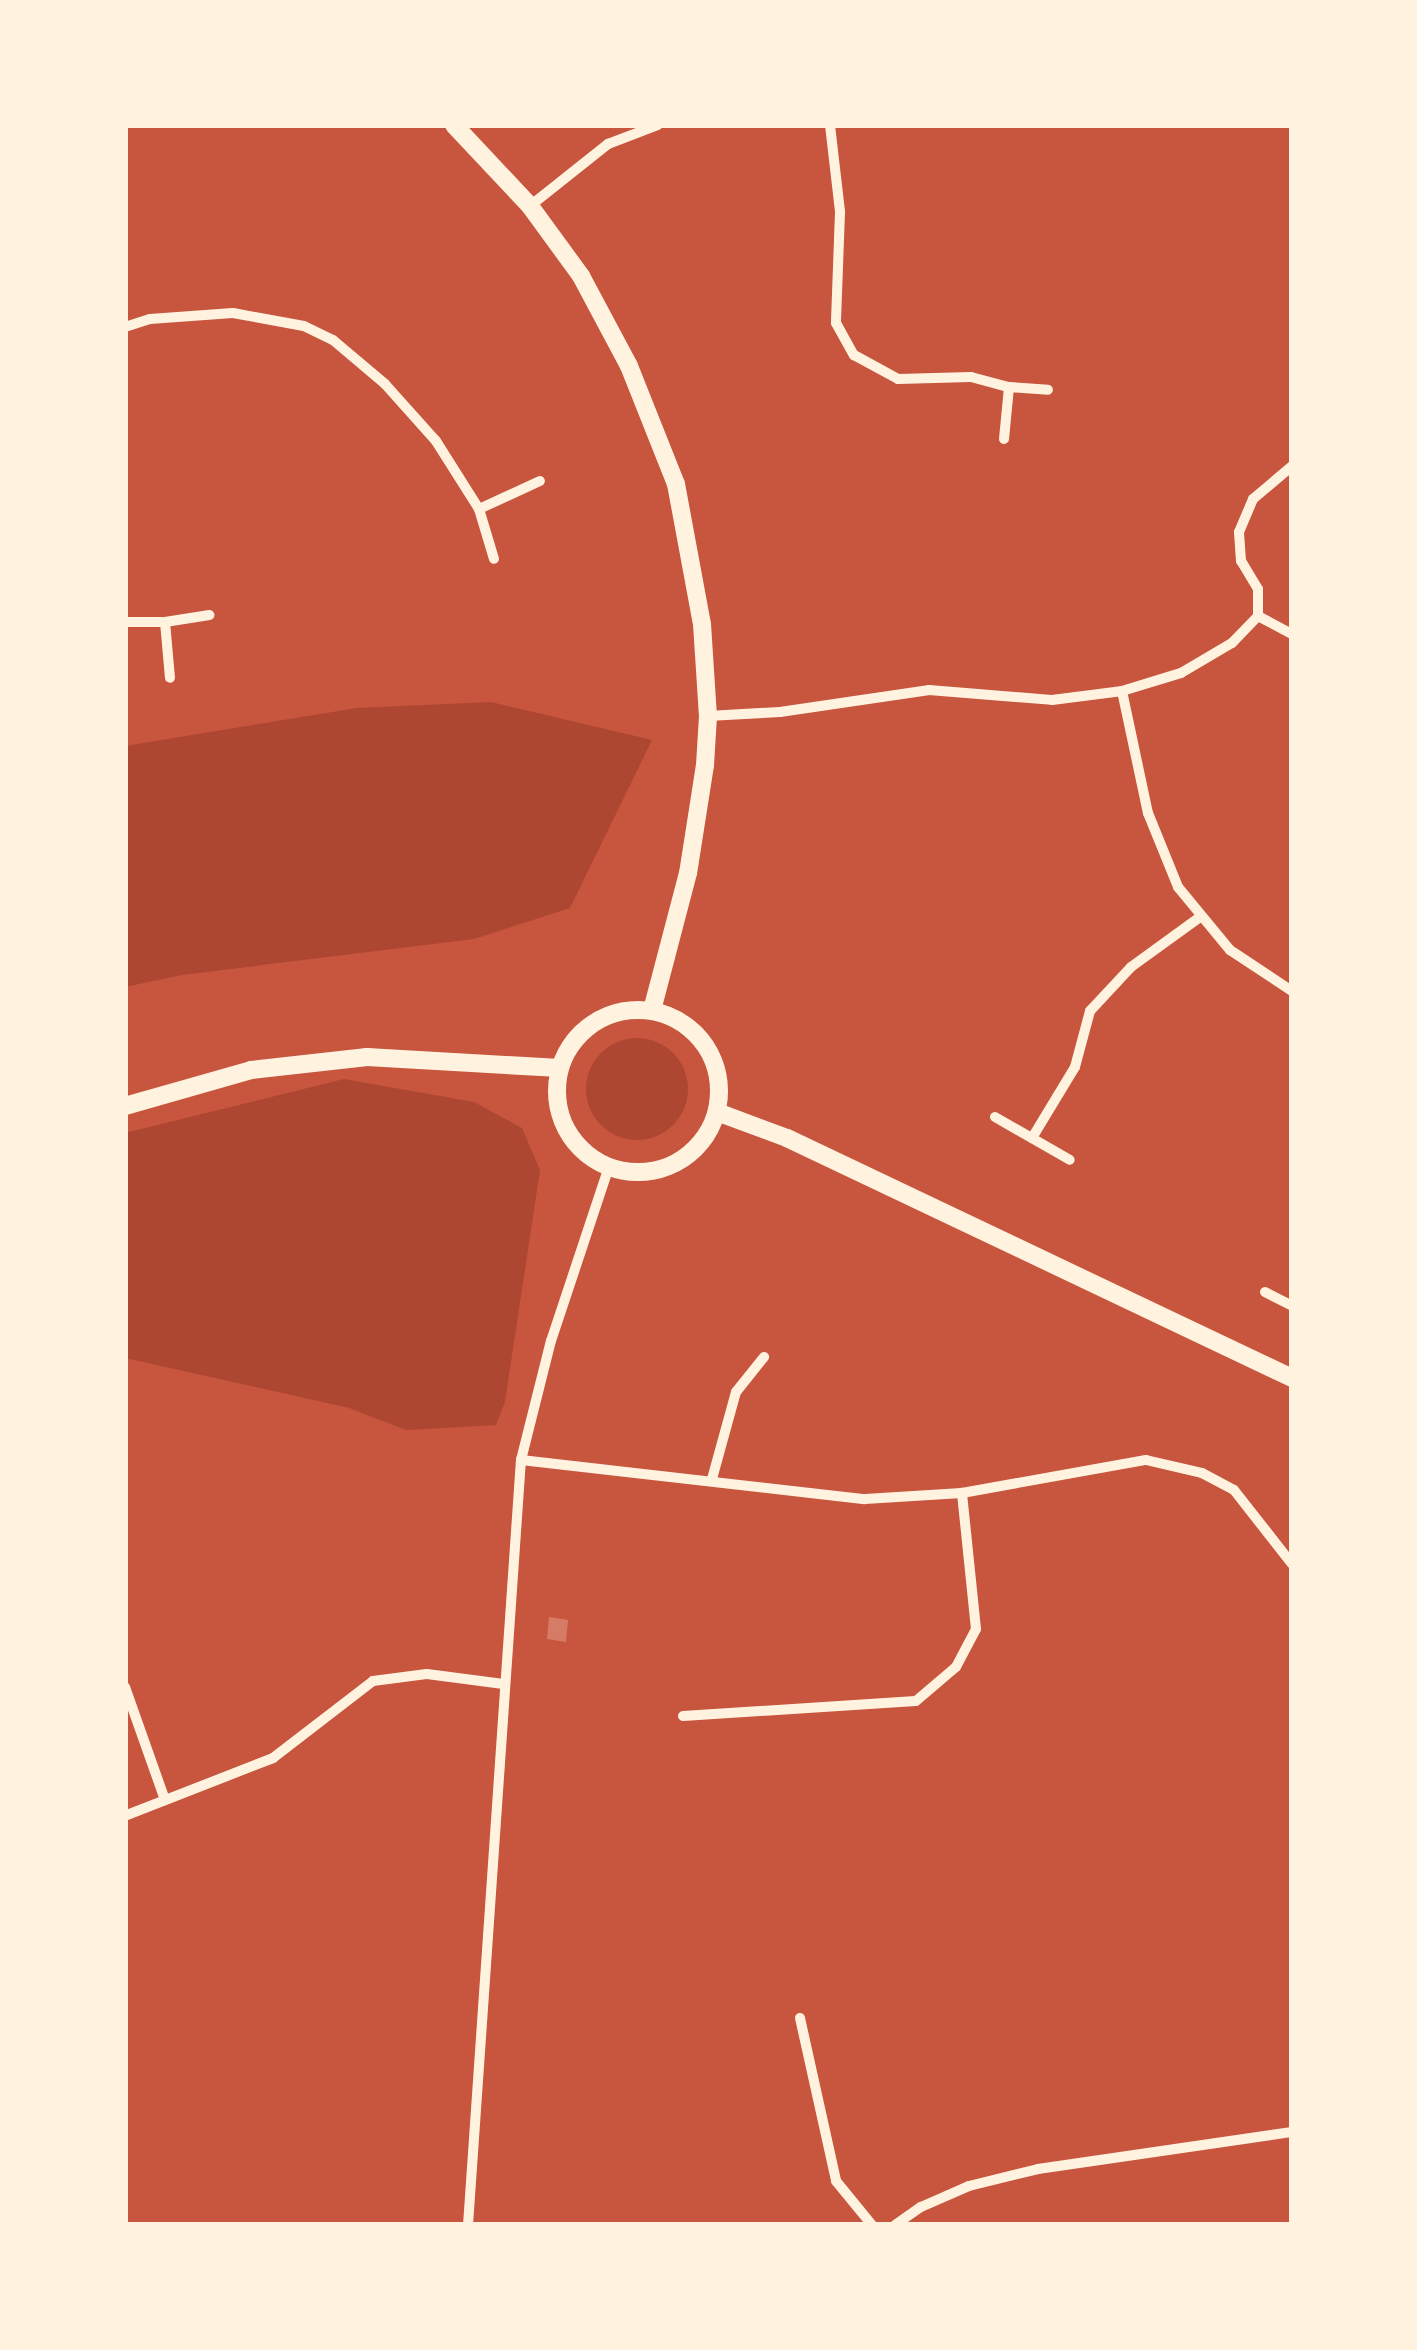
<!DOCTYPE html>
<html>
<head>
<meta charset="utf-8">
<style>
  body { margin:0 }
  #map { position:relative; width:1417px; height:2350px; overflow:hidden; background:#c8553d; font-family:Karla,sans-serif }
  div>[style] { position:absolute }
  .green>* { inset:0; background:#ae4732 }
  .round { border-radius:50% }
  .building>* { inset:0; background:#d67c66 }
  .minor>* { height:10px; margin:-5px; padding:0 5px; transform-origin:5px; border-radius:5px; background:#fff3e0 }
  .tertiary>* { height:18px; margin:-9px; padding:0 9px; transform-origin:9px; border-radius:9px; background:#fff3e0 }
  .tertiary>.ring { margin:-9px; padding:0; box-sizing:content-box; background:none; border:18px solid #fff3e0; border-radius:50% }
  span { translate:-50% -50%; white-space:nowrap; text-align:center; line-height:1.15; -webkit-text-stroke:9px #fff3e0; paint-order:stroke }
  .frame { position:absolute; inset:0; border:128px solid #fff3e0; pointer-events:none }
</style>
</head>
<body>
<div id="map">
  <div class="green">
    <div style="clip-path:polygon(491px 702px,652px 740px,570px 908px,474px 939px,182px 975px,125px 987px,125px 746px,357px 708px)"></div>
    <div class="round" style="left:586px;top:1038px;width:102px;height:102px"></div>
    <div style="clip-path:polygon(344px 1079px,474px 1102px,522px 1128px,540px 1170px,505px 1402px,496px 1425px,406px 1430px,349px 1408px,125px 1358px,125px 1133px)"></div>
  </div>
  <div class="building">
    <div style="clip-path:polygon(549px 1617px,568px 1620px,566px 1642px,547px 1639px)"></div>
  </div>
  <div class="minor">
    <div style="left:830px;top:125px;width:88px;rotate:83.4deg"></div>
    <div style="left:840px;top:212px;width:111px;rotate:92.1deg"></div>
    <div style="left:836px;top:323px;width:37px;rotate:61deg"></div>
    <div style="left:854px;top:355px;width:50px;rotate:28.6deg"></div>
    <div style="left:898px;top:379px;width:73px;rotate:-1.6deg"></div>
    <div style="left:971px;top:377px;width:39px;rotate:15deg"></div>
    <div style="left:1009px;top:387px;width:39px;rotate:4deg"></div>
    <div style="left:530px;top:206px;width:100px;rotate:-38.5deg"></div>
    <div style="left:608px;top:144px;width:53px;rotate:-20.8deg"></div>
    <div style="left:125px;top:327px;width:26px;rotate:-18deg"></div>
    <div style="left:150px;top:319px;width:83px;rotate:-4.1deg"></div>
    <div style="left:233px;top:313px;width:72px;rotate:10.4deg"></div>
    <div style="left:304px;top:326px;width:32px;rotate:26deg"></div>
    <div style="left:333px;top:340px;width:68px;rotate:40.2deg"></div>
    <div style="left:385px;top:384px;width:76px;rotate:48.2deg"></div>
    <div style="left:436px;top:441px;width:80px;rotate:57.7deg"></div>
    <div style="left:479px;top:509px;width:52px;rotate:73.3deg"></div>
    <div style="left:1004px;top:439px;width:52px;rotate:-84.5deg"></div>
    <div style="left:479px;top:509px;width:67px;rotate:-24.7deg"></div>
    <div style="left:1258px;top:616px;width:38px;rotate:28deg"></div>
    <div style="left:125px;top:622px;width:40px"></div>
    <div style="left:165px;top:622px;width:45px;rotate:-9deg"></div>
    <div style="left:165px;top:622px;width:56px;rotate:84.9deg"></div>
    <div style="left:1122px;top:691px;width:125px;rotate:78deg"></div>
    <div style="left:1148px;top:813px;width:80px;rotate:67.9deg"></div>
    <div style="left:1178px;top:887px;width:82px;rotate:50.5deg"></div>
    <div style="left:1230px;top:950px;width:74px;rotate:33.5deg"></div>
    <div style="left:708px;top:716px;width:72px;rotate:-3.2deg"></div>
    <div style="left:780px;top:712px;width:151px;rotate:-8.4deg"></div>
    <div style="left:929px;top:690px;width:123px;rotate:4.6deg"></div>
    <div style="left:1052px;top:700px;width:71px;rotate:-7.3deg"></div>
    <div style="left:1122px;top:691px;width:62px;rotate:-17deg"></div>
    <div style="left:1181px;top:673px;width:59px;rotate:-30.5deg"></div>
    <div style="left:1232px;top:643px;width:37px;rotate:-46deg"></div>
    <div style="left:1258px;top:616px;width:27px;rotate:-90deg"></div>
    <div style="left:1258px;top:589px;width:33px;rotate:-121deg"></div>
    <div style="left:1241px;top:561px;width:29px;rotate:-94deg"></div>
    <div style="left:1239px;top:532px;width:36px;rotate:-67deg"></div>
    <div style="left:1253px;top:499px;width:51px;rotate:-40.2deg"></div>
    <div style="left:995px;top:1117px;width:86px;rotate:29.8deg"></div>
    <div style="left:1032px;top:1138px;width:83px;rotate:-58.8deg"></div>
    <div style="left:1075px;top:1067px;width:58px;rotate:-75deg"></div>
    <div style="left:1090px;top:1011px;width:60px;rotate:-47deg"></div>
    <div style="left:1131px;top:967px;width:85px;rotate:-35.9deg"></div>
    <div style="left:1265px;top:1292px;width:30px;rotate:27deg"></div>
    <div style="left:521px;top:1460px;width:346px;rotate:6.5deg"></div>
    <div style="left:865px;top:1499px;width:97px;rotate:-3.5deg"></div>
    <div style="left:962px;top:1493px;width:187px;rotate:-10.2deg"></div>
    <div style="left:1146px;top:1460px;width:57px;rotate:13.1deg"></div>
    <div style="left:1202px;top:1473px;width:36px;rotate:28deg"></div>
    <div style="left:1234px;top:1490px;width:94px;rotate:51.9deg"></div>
    <div style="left:712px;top:1479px;width:90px;rotate:-74.6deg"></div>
    <div style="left:736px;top:1392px;width:45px;rotate:-51.3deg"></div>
    <div style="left:125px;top:1687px;width:120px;rotate:70.5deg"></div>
    <div style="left:683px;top:1716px;width:233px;rotate:-3.7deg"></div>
    <div style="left:916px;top:1701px;width:52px;rotate:-40.4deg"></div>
    <div style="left:956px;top:1667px;width:43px;rotate:-62.2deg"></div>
    <div style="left:976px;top:1629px;width:137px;rotate:-95.9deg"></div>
    <div style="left:127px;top:1815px;width:157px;rotate:-21.3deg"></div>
    <div style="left:273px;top:1758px;width:126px;rotate:-37.6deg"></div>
    <div style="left:373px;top:1681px;width:54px;rotate:-7.4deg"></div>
    <div style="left:427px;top:1674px;width:77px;rotate:7.5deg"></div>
    <div style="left:800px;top:2018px;width:167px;rotate:77.5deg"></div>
    <div style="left:836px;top:2181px;width:57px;rotate:50.7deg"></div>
    <div style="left:468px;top:2225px;width:767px;rotate:-86.04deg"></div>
    <div style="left:521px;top:1460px;width:123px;rotate:-75.9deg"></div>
    <div style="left:551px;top:1341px;width:183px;rotate:-71.6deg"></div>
    <div style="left:895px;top:2225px;width:32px;rotate:-35deg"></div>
    <div style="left:921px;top:2207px;width:52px;rotate:-23.6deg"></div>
    <div style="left:969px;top:2186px;width:71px;rotate:-13.8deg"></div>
    <div style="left:1038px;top:2169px;width:257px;rotate:-8.3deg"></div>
  </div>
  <div class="tertiary">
    <div style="left:454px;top:125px;width:111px;rotate:46.8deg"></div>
    <div style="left:530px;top:206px;width:87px;rotate:53.9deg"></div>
    <div style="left:581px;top:276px;width:102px;rotate:61.9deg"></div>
    <div style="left:629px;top:366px;width:127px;rotate:68.3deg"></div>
    <div style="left:676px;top:484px;width:142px;rotate:79.5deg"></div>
    <div style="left:702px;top:624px;width:92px;rotate:86.3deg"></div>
    <div style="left:708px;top:716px;width:49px;rotate:93.5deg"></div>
    <div style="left:705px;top:765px;width:109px;rotate:98.9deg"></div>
    <div style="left:688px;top:873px;width:142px;rotate:104.7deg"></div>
    <div class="ring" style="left:557px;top:1010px;width:144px;height:144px"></div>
    <div style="left:125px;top:1106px;width:131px;rotate:-15.9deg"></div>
    <div style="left:251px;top:1070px;width:117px;rotate:-6.4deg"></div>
    <div style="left:367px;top:1057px;width:193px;rotate:3.3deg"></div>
    <div style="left:717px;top:1112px;width:75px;rotate:20.4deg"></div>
    <div style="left:787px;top:1138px;width:559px;rotate:25.42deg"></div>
  </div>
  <div class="frame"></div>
</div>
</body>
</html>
